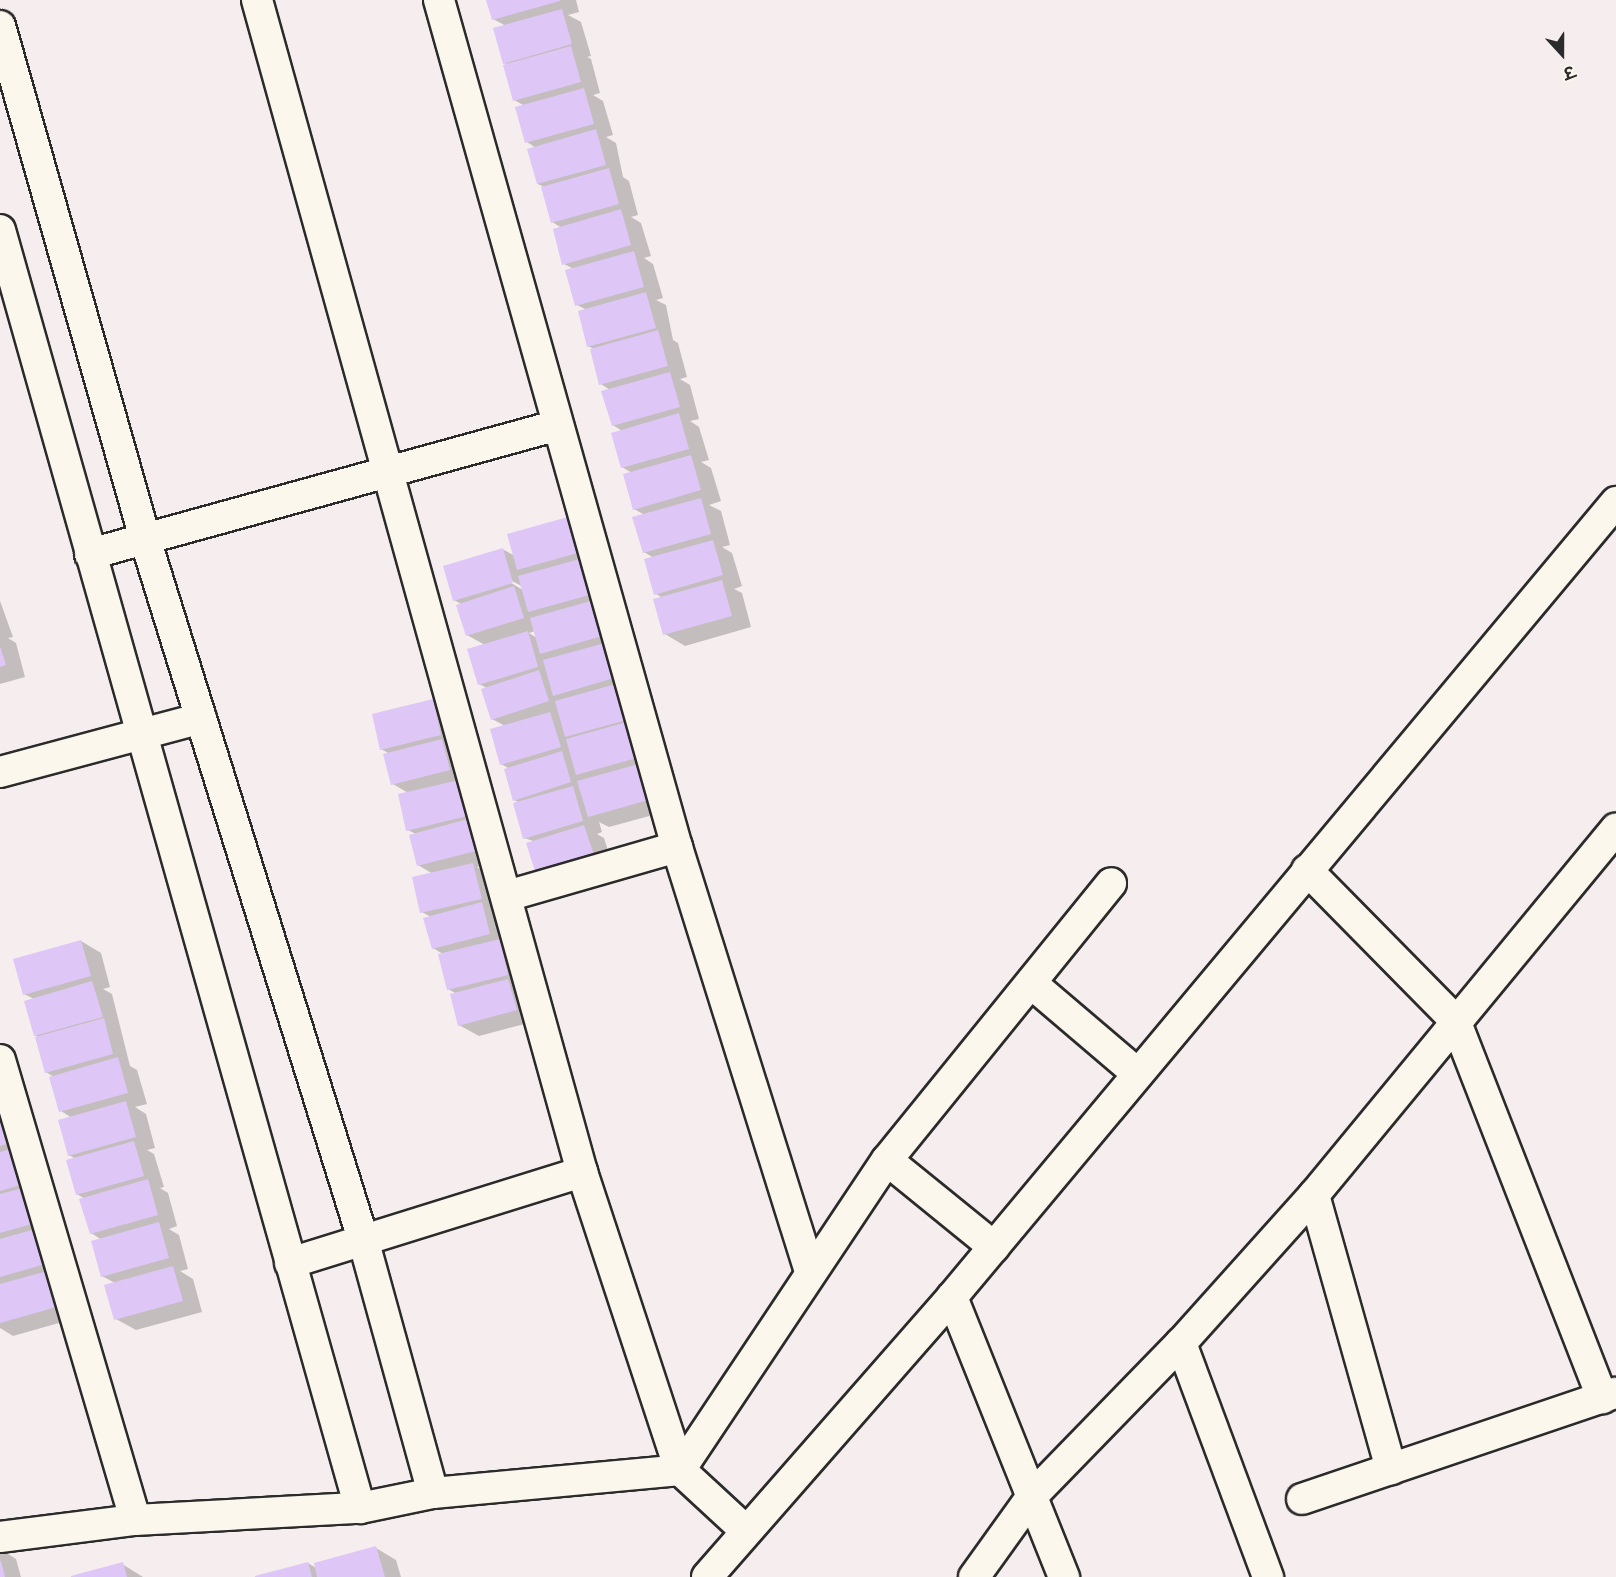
<!DOCTYPE html>
<html>
<head>
<meta charset="utf-8">
<style>
  body { margin:0 }
  #map { position:relative; width:1616px; height:1577px; overflow:hidden; background:#f5edee; font-family:"Balsamiq Sans","Playpen Sans Deva",sans-serif }
  div>[style] { position:absolute }
  .shadow>* { inset:0; background:#0003 }
  .building>* { inset:0; background:#dec6f6 }
  .roads { filter:drop-shadow(2px 0 #2b2b2b) drop-shadow(-2px 0 #2b2b2b) drop-shadow(0 2px #2b2b2b) drop-shadow(0 -2px #2b2b2b) }
  .street>* { height:30px; margin:-15px; padding:0 15px; transform-origin:15px; border-radius:15px; background:#fbf7ec }
  span { translate:-50% -50%; white-space:nowrap; text-align:center; line-height:1.15; -webkit-text-stroke:5px #fbf7ec; paint-order:stroke }
  .north { position:absolute; left:1532px; top:24px; width:60px; height:60px; -webkit-text-stroke:4px #fbf7ec; paint-order:stroke; rotate:159deg; font-size:16px; font-weight:700; line-height:24px; text-align:center; color:#2b2b2b }
  .north::after { content:''; display:block; margin:auto; width:21px; height:27px; background:#2b2b2b; clip-path:polygon(50% 0,100% 100%,50% 72%,0 100%) }
</style>
</head>
<body>
<div id="map">
  <div class="shadow">
    <div style="clip-path:polygon(487px 0,576px 0,579px 12px,568px 15px,581px 22px,591px 56px,587px 57px,591px 59px,600px 93px,593px 95px,603px 101px,613px 135px,606px 137px,616px 143px,623px 177px,629px 181px,638px 215px,631px 217px,641px 223px,651px 256px,644px 258px,653px 264px,663px 298px,656px 300px,666px 305px,673px 340px,678px 343px,687px 377px,680px 379px,690px 385px,699px 419px,690px 421px,699px 427px,709px 460px,701px 462px,711px 468px,721px 501px,709px 505px,721px 511px,730px 545px,722px 547px,732px 553px,742px 586px,734px 589px,742px 593px,751px 627px,685px 646px,665px 634px,663px 598px,656px 594px,654px 558px,644px 552px,645px 515px,634px 509px,632px 473px,622px 467px,622px 431px,613px 425px,610px 390px,601px 384px,594px 349px,588px 346px,587px 310px,577px 305px,574px 269px,564px 264px,562px 228px,552px 222px,546px 188px,538px 184px,536px 148px,527px 142px,525px 106px,514px 100px,509px 65px,504px 63px,506px 26px,493px 19px)"></div>
    <div style="clip-path:polygon(evenodd,575px 517px,675px 809px,609px 827px,599px 822px,602px 832px,597px 834px,604px 838px,613px 867px,524px 838px,520px 803px,514px 800px,510px 769px,501px 764px,505px 726px,492px 719px,487px 688px,479px 684px,485px 645px,467px 635px,463px 605px,454px 600px,502px 549px,515px 556px,575px 517px,507px 578px,523px 587px,523px 590px,506px 580px,507px 578px,575px 517px,535px 631px,537px 638px,529px 633px,535px 631px)"></div>
    <div style="clip-path:polygon(0 601px,13px 637px,8px 638px,16px 643px,25px 677px,0 684px)"></div>
    <div style="clip-path:polygon(433px 701px,453px 712px,495px 862px,477px 867px,493px 876px,536px 1021px,479px 1036px,459px 1025px,457px 994px,448px 989px,443px 954px,433px 948px,431px 917px,422px 912px,433px 874px,418px 865px,416px 834px,408px 830px,408px 793px,393px 784px,390px 754px,381px 749px)"></div>
    <div style="clip-path:polygon(81px 941px,101px 953px,110px 987px,103px 989px,112px 994px,130px 1066px,137px 1070px,147px 1104px,135px 1107px,146px 1114px,155px 1148px,147px 1150px,154px 1154px,164px 1187px,160px 1188px,168px 1193px,177px 1226px,169px 1229px,179px 1235px,188px 1269px,180px 1271px,193px 1279px,202px 1312px,136px 1330px,116px 1319px,115px 1283px,102px 1276px,102px 1240px,91px 1233px,85px 1199px,77px 1194px,76px 1159px,69px 1155px,72px 1118px,61px 1111px,54px 1077px,46px 1072px,40px 1038px,35px 1035px,34px 999px,24px 994px)"></div>
    <div style="clip-path:polygon(0 1073px,80px 1317px,13px 1336px,0 1328px)"></div>
    <div style="clip-path:polygon(376px 1548px,396px 1560px,401px 1577px,258px 1577px,308px 1563px,316px 1568px)"></div>
    <div style="clip-path:polygon(0 1549px,16px 1559px,21px 1577px,0 1577px)"></div>
    <div style="clip-path:polygon(122px 1564px,143px 1577px,74px 1577px)"></div>
  </div>
  <div class="building">
    <div style="clip-path:polygon(486px 0,560px 0,560px 1px,492px 20px)"></div>
    <div style="clip-path:polygon(562px 9px,572px 44px,503px 64px,493px 28px)"></div>
    <div style="clip-path:polygon(571px 46px,581px 82px,513px 101px,503px 65px)"></div>
    <div style="clip-path:polygon(584px 88px,594px 124px,525px 143px,515px 107px)"></div>
    <div style="clip-path:polygon(596px 129px,606px 165px,537px 184px,527px 149px)"></div>
    <div style="clip-path:polygon(609px 168px,619px 204px,551px 223px,541px 187px)"></div>
    <div style="clip-path:polygon(621px 209px,631px 245px,562px 265px,553px 229px)"></div>
    <div style="clip-path:polygon(634px 251px,644px 287px,575px 306px,565px 270px)"></div>
    <div style="clip-path:polygon(646px 292px,656px 328px,587px 347px,578px 311px)"></div>
    <div style="clip-path:polygon(658px 330px,668px 366px,599px 385px,590px 349px)"></div>
    <div style="clip-path:polygon(670px 372px,680px 407px,612px 426px,601px 391px)"></div>
    <div style="clip-path:polygon(679px 413px,689px 449px,621px 468px,611px 433px)"></div>
    <div style="clip-path:polygon(691px 455px,701px 490px,633px 510px,623px 474px)"></div>
    <div style="clip-path:polygon(701px 498px,711px 534px,643px 553px,632px 517px)"></div>
    <div style="clip-path:polygon(575px 515px,585px 551px,517px 570px,507px 534px)"></div>
    <div style="clip-path:polygon(713px 540px,723px 575px,654px 595px,644px 559px)"></div>
    <div style="clip-path:polygon(503px 548px,513px 583px,453px 601px,443px 566px)"></div>
    <div style="clip-path:polygon(587px 557px,597px 593px,528px 612px,518px 576px)"></div>
    <div style="clip-path:polygon(722px 580px,732px 616px,663px 635px,653px 599px)"></div>
    <div style="clip-path:polygon(514px 586px,524px 618px,466px 636px,456px 605px)"></div>
    <div style="clip-path:polygon(598px 599px,609px 634px,540px 654px,530px 618px)"></div>
    <div style="clip-path:polygon(528px 631px,538px 667px,478px 685px,467px 649px)"></div>
    <div style="clip-path:polygon(612px 641px,621px 676px,553px 696px,543px 660px)"></div>
    <div style="clip-path:polygon(0 646px,6px 665px,0 667px)"></div>
    <div style="clip-path:polygon(539px 670px,549px 701px,491px 720px,481px 689px)"></div>
    <div style="clip-path:polygon(623px 682px,634px 718px,565px 737px,555px 701px)"></div>
    <div style="clip-path:polygon(433px 699px,441px 735px,380px 750px,372px 714px)"></div>
    <div style="clip-path:polygon(550px 712px,561px 747px,500px 765px,490px 729px)"></div>
    <div style="clip-path:polygon(634px 720px,644px 756px,576px 775px,566px 739px)"></div>
    <div style="clip-path:polygon(442px 739px,450px 770px,391px 785px,383px 754px)"></div>
    <div style="clip-path:polygon(562px 751px,571px 782px,513px 801px,504px 769px)"></div>
    <div style="clip-path:polygon(646px 762px,656px 798px,588px 817px,577px 781px)"></div>
    <div style="clip-path:polygon(459px 780px,467px 816px,406px 831px,398px 794px)"></div>
    <div style="clip-path:polygon(573px 786px,583px 821px,523px 839px,513px 803px)"></div>
    <div style="clip-path:polygon(468px 819px,476px 851px,417px 866px,409px 835px)"></div>
    <div style="clip-path:polygon(584px 825px,594px 855px,536px 874px,526px 843px)"></div>
    <div style="clip-path:polygon(473px 863px,482px 899px,420px 913px,412px 877px)"></div>
    <div style="clip-path:polygon(482px 902px,490px 934px,432px 949px,423px 918px)"></div>
    <div style="clip-path:polygon(500px 939px,508px 975px,447px 990px,438px 954px)"></div>
    <div style="clip-path:polygon(81px 940px,91px 976px,23px 995px,13px 959px)"></div>
    <div style="clip-path:polygon(508px 979px,517px 1010px,458px 1026px,450px 994px)"></div>
    <div style="clip-path:polygon(92px 981px,103px 1017px,34px 1036px,24px 1001px)"></div>
    <div style="clip-path:polygon(104px 1018px,113px 1054px,45px 1073px,35px 1037px)"></div>
    <div style="clip-path:polygon(118px 1057px,128px 1093px,59px 1112px,49px 1077px)"></div>
    <div style="clip-path:polygon(126px 1101px,136px 1137px,68px 1156px,58px 1120px)"></div>
    <div style="clip-path:polygon(0 1108px,21px 1140px,0 1146px)"></div>
    <div style="clip-path:polygon(134px 1141px,144px 1176px,76px 1195px,66px 1160px)"></div>
    <div style="clip-path:polygon(18px 1147px,28px 1183px,0 1191px,0 1152px)"></div>
    <div style="clip-path:polygon(148px 1179px,158px 1215px,90px 1234px,79px 1199px)"></div>
    <div style="clip-path:polygon(30px 1186px,39px 1222px,0 1233px,0 1194px)"></div>
    <div style="clip-path:polygon(159px 1222px,169px 1258px,101px 1277px,91px 1241px)"></div>
    <div style="clip-path:polygon(39px 1228px,49px 1263px,0 1277px,0 1239px)"></div>
    <div style="clip-path:polygon(173px 1266px,183px 1301px,114px 1320px,104px 1285px)"></div>
    <div style="clip-path:polygon(51px 1270px,60px 1306px,0 1323px,0 1284px)"></div>
    <div style="clip-path:polygon(376px 1546px,385px 1577px,317px 1577px,314px 1563px)"></div>
    <div style="clip-path:polygon(0 1561px,1px 1561px,5px 1577px,0 1577px)"></div>
    <div style="clip-path:polygon(123px 1562px,127px 1577px,71px 1577px,71px 1576px)"></div>
    <div style="clip-path:polygon(308px 1562px,312px 1577px,255px 1577px,255px 1576px)"></div>
  </div>
  <div class="roads">
    <div class="street">
      <div style="left:257px;top:0;width:1216px;rotate:74.5deg"></div>
      <div style="left:582px;top:1172px;width:314px;rotate:71.8deg"></div>
      <div style="left:680px;top:1470px;width:90px;rotate:42.7deg"></div>
      <div style="left:439px;top:0;width:880px;rotate:74.31deg"></div>
      <div style="left:677px;top:847px;width:444px;rotate:72.6deg"></div>
      <div style="left:0;top:26px;width:536px;rotate:74.2deg"></div>
      <div style="left:146px;top:542px;width:730px;rotate:72.71deg"></div>
      <div style="left:363px;top:1239px;width:263px;rotate:74.6deg"></div>
      <div style="left:0;top:230px;width:1328px;rotate:74.27deg"></div>
      <div style="left:90px;top:554px;width:485px;rotate:-15.4deg"></div>
      <div style="left:0;top:772px;width:208px;rotate:-15deg"></div>
      <div style="left:1307px;top:870px;width:211px;rotate:45.4deg"></div>
      <div style="left:1455px;top:1020px;width:406px;rotate:68.7deg"></div>
      <div style="left:507px;top:896px;width:177px;rotate:-16.1deg"></div>
      <div style="left:1031px;top:983px;width:140px;rotate:40.4deg"></div>
      <div style="left:0;top:1060px;width:479px;rotate:73.6deg"></div>
      <div style="left:887px;top:1160px;width:138px;rotate:39.1deg"></div>
      <div style="left:1314px;top:1195px;width:285px;rotate:74.3deg"></div>
      <div style="left:290px;top:1263px;width:306px;rotate:-17.3deg"></div>
      <div style="left:952px;top:1297px;width:302px;rotate:68.2deg"></div>
      <div style="left:1181px;top:1343px;width:250px;rotate:69.6deg"></div>
      <div style="left:1302px;top:1499px;width:331px;rotate:-18.7deg"></div>
      <div style="left:0;top:1537px;width:136px;rotate:-7.2deg"></div>
      <div style="left:135px;top:1520px;width:225px;rotate:-3.1deg"></div>
      <div style="left:360px;top:1508px;width:75px;rotate:-11.6deg"></div>
      <div style="left:433px;top:1493px;width:248px;rotate:-5.3deg"></div>
      <div style="left:680px;top:1470px;width:373px;rotate:-56.3deg"></div>
      <div style="left:887px;top:1160px;width:356px;rotate:-51deg"></div>
      <div style="left:707px;top:1577px;width:372px;rotate:-48.8deg"></div>
      <div style="left:952px;top:1297px;width:1036px;rotate:-50.13deg"></div>
      <div style="left:974px;top:1577px;width:101px;rotate:-54.3deg"></div>
      <div style="left:1033px;top:1495px;width:212px;rotate:-45.8deg"></div>
      <div style="left:1181px;top:1343px;width:199px;rotate:-48.1deg"></div>
      <div style="left:1314px;top:1195px;width:475px;rotate:-50.5deg"></div>
    </div>
  </div>
  <div class="north">उ</div>
</div>
</body>
</html>
